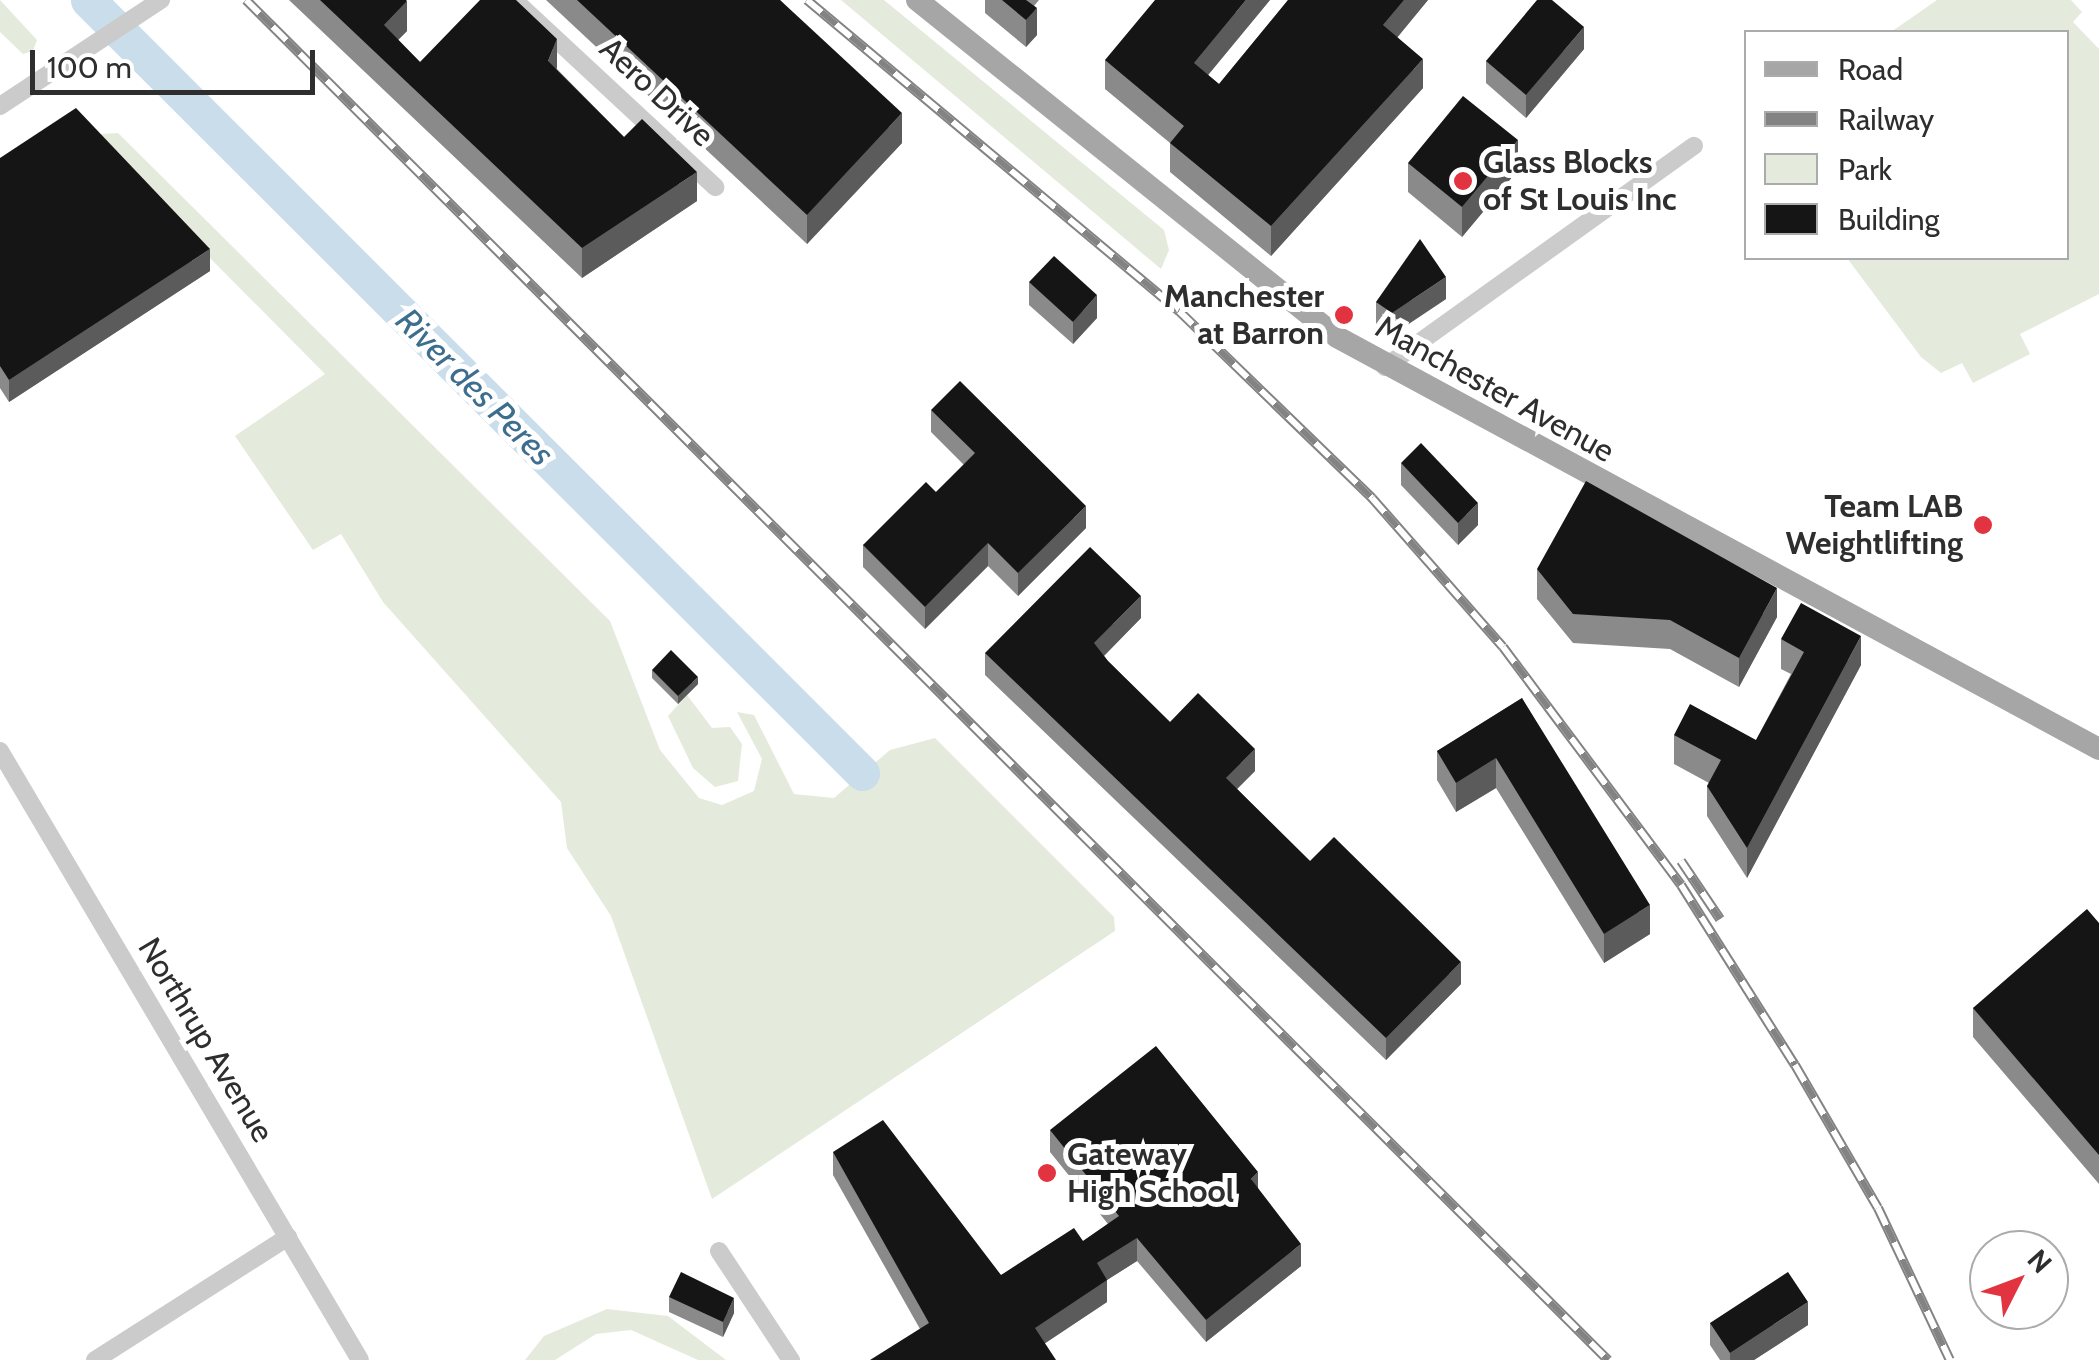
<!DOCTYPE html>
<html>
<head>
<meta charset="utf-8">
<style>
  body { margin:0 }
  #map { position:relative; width:2099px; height:1360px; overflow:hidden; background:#fff; font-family:Cabin,sans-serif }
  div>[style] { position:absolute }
  .green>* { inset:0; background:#e4ebdc }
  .river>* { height:35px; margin:-17.5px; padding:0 17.5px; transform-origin:17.5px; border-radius:17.5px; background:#c9ddeb }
  .minor>* { height:18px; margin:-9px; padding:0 9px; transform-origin:9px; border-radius:9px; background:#cbcbcb }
  .major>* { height:22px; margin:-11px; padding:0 11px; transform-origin:11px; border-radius:11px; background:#a6a6a6 }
  .rail>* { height:10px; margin-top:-5px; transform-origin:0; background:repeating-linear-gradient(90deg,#fff 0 19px,#838383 0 38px); box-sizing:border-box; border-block:2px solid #838383 }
  .wall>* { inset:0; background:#8a8a8a }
  .shaded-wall>* { inset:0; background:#5b5b5b }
  .building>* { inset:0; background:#151515 }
  .dots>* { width:28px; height:28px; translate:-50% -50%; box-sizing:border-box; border:5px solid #fff; border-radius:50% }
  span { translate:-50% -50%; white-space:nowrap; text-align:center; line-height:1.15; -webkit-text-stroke:10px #fff; paint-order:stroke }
  .street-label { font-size:32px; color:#2e2e2e }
  .poi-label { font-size:32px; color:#2e2e2e; font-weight:700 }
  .left { translate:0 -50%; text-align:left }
  .right { translate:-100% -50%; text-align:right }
  .water-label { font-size:35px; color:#3e6e8e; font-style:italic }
  .legend { position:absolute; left:1744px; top:30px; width:325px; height:230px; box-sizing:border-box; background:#fff; border:2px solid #ababab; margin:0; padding:12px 18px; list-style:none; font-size:30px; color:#2e2e2e }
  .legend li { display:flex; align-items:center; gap:20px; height:50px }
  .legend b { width:50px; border:2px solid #ababab }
  .north { position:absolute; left:1969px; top:1230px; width:100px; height:100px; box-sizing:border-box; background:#fff; border:2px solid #ababab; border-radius:50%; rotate:48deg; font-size:28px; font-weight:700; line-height:40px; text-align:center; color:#2e2e2e }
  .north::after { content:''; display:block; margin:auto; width:35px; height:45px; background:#e13440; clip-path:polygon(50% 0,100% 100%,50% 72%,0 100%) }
  .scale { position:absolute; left:30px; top:50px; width:285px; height:45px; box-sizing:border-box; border:5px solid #2e2e2e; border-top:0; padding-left:12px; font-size:30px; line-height:35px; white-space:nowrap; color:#2e2e2e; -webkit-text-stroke:8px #fff; paint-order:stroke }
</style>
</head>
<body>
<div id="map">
  <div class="green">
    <div style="clip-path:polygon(0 0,37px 40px,33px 51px,23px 54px,0 32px)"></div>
    <div style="clip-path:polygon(841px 0,884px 0,1164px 230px,1169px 250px,1161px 269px)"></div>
    <div style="clip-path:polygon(1937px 0,2071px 0,2082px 12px,2073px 22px,2099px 49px,2099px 294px,2020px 334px,2030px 354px,1973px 383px,1962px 363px,1941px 373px,1921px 357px,1847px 258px,2066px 258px,2066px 32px,1891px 32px)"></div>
    <div style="clip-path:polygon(118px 133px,610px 621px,660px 750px,699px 798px,722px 805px,754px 791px,762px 759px,737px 712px,754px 715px,794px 794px,834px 798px,890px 750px,935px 738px,1114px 917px,1115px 931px,712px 1199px,611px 916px,567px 848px,561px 802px,383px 602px,341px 534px,313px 550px,235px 436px,325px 374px,99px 146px,101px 134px)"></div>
    <div style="clip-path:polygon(687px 695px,712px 728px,730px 727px,742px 744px,738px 781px,715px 787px,693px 768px,668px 716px)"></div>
    <div style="clip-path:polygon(607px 1309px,668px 1316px,726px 1360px,698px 1360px,631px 1330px,596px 1334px,555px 1360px,525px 1360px,544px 1336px)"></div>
  </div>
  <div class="river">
    <div style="left:88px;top:0;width:1094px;rotate:44.96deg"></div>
  </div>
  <div class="minor">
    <div style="left:514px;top:0;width:275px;rotate:42.9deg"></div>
    <div style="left:0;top:106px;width:193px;rotate:-33.4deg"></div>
    <div style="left:1385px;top:367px;width:380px;rotate:-35.6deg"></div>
    <div style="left:0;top:751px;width:707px;rotate:59.41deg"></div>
    <div style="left:719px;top:1251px;width:131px;rotate:56.6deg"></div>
    <div style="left:95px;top:1360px;width:229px;rotate:-32.5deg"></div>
  </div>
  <div class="major">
    <div style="left:917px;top:0;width:538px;rotate:38.74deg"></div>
    <div style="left:1337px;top:337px;width:866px;rotate:28.4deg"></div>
  </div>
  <div class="rail">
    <div style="left:246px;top:0;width:1925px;rotate:44.96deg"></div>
    <div style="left:807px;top:0;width:485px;rotate:39.9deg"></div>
    <div style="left:1179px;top:311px;width:269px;rotate:44.1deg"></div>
    <div style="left:1372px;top:498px;width:198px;rotate:48.7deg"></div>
    <div style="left:1503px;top:647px;width:297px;rotate:53.2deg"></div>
    <div style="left:1681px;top:885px;width:213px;rotate:57.7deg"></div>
    <div style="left:1795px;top:1065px;width:165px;rotate:59.9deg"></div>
    <div style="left:1878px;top:1208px;width:168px;rotate:64.7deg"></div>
    <div style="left:1681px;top:861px;width:70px;rotate:56.1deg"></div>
  </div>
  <div class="wall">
    <div style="clip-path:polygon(289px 0,406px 0,407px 31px,398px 40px,420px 62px,557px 69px,624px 137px,697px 201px,582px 278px)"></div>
    <div style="clip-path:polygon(546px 0,780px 0,902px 143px,807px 244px)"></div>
    <div style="clip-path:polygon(985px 0,1039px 0,1034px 6px,1037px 35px,1026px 47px,985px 13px)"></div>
    <div style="clip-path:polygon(1270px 0,1208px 75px,1219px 84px,1288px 0,1428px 0,1397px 37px,1423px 88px,1271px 256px,1170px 172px,1170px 143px,1105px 89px,1105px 60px)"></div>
    <div style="clip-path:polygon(1584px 49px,1526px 118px,1486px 83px,1486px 61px)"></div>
    <div style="clip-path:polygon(0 158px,210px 271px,9px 402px,0 388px)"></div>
    <div style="clip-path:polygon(1408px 163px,1518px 170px,1462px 237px,1408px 192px)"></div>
    <div style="clip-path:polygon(1029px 282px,1097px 318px,1073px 344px,1029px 305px)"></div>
    <div style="clip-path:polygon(1446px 299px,1392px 335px,1376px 324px,1376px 302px)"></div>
    <div style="clip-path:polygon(931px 410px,1086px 528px,1018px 596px,988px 566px,925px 629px,863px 567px,863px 545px,936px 492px,964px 465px,931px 432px)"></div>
    <div style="clip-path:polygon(1401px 463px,1478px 525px,1458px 545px,1401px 485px)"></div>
    <div style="clip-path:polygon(1537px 569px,1777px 617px,1739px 687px,1670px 649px,1573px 643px,1537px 599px)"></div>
    <div style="clip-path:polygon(1141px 618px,1104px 656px,1108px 661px,1170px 722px,1255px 771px,1237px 789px,1310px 861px,1461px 984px,1386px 1060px,985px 675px,985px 653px)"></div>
    <div style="clip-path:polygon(1781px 639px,1861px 665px,1747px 878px,1707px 816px,1707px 786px,1709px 783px,1674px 764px,1674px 735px,1756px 740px,1791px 674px,1781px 669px)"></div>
    <div style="clip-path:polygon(652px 670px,698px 684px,678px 704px,652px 678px)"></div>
    <div style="clip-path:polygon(1522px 698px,1650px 934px,1604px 963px,1496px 788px,1456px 812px,1437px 780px,1437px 751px)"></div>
    <div style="clip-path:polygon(2099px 923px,2099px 1184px,1973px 1037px,1973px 1008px)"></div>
    <div style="clip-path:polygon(1050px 1130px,1258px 1188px,1301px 1266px,1206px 1342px,1137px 1261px,1107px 1280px,1107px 1302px,1045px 1343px,920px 1329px,833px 1175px,833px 1152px,1001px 1275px,1083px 1241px,1108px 1224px,1050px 1152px)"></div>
    <div style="clip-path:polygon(669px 1297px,734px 1313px,723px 1337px,669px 1312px)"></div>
    <div style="clip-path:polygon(1710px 1323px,1808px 1325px,1754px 1360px,1720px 1360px,1710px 1345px)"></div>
  </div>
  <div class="shaded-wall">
    <div style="clip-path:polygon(1246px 0,1270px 0,1194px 92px,1194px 63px)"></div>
    <div style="clip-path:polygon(1404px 0,1428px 0,1383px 55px,1383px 25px)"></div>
    <div style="clip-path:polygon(407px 1px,407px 31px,384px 54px,384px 25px)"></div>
    <div style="clip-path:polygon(1037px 8px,1037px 35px,1026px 47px,1026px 20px)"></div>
    <div style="clip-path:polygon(1584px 27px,1584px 49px,1526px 118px,1526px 95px)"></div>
    <div style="clip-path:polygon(557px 39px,557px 68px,548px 90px,548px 61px)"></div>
    <div style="clip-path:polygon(1423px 59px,1423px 88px,1271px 256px,1271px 226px)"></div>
    <div style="clip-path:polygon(902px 113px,902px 143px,807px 244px,807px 215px)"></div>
    <div style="clip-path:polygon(1518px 140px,1518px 170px,1462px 237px,1462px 207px)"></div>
    <div style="clip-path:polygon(697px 172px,697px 201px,582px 278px,582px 248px)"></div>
    <div style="clip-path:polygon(210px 249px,210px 271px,9px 402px,9px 380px)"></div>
    <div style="clip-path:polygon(1446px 277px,1446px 299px,1392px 335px,1392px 313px)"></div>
    <div style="clip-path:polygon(1097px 295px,1097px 318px,1073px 344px,1073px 322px)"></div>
    <div style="clip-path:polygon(1478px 503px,1478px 525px,1458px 545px,1458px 523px)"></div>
    <div style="clip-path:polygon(1086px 506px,1086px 528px,1018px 596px,1018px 573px)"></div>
    <div style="clip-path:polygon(988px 543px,988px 566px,925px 629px,925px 607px)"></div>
    <div style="clip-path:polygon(1777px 588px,1777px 617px,1739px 687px,1739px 658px)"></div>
    <div style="clip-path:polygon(1141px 596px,1141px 618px,1094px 666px,1094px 643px)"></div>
    <div style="clip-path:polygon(1861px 636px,1861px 665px,1747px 878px,1747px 848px)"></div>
    <div style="clip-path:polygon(698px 677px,698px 684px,678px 704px,678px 696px)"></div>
    <div style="clip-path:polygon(1255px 749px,1255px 771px,1226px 800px,1226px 778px)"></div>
    <div style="clip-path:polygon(1496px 758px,1496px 788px,1456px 812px,1456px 783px)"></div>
    <div style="clip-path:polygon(1650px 905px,1650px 934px,1604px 963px,1604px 934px)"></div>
    <div style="clip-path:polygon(1461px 962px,1461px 984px,1386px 1060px,1386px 1038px)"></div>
    <div style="clip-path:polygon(1258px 1172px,1258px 1195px,1251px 1179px)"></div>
    <div style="clip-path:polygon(1137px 1238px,1137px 1261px,1107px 1280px,1107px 1302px,1035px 1350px,1035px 1328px,1097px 1263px)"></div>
    <div style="clip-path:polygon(1301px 1244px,1301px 1266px,1206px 1342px,1206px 1320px)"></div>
    <div style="clip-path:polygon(734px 1298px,734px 1313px,723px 1337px,723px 1322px)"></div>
    <div style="clip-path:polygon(1808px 1302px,1808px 1325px,1754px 1360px,1730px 1360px,1730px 1353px)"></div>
  </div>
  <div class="building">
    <div style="clip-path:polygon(320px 0,406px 0,407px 1px,384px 25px,420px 62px,480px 0,516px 0,557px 39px,548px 61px,624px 137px,642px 119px,697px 172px,582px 248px)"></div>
    <div style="clip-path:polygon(577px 0,780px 0,902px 113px,807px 215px)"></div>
    <div style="clip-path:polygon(1002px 0,1026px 0,1037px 8px,1026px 20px)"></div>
    <div style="clip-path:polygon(1155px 0,1246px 0,1194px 63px,1219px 84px,1288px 0,1404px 0,1383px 25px,1423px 59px,1271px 226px,1170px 143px,1184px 126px,1105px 60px)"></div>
    <div style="clip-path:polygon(1537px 0,1552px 0,1584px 27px,1526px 95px,1486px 61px)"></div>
    <div style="clip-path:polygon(1463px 96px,1518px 140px,1462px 207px,1408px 163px)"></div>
    <div style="clip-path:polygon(76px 108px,210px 249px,9px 380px,0 366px,0 158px)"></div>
    <div style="clip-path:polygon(1420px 239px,1446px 277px,1392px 313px,1376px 302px)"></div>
    <div style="clip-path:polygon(1054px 256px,1097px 295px,1073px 322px,1029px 282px)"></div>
    <div style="clip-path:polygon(960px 381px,1086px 506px,1018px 573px,988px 543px,925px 607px,863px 545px,926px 482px,936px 492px,975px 453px,931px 410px)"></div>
    <div style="clip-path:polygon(1421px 443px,1478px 503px,1458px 523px,1401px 463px)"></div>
    <div style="clip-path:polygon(1586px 481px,1777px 588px,1739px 658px,1670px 620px,1573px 614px,1537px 569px)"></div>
    <div style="clip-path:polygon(1090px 547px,1141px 596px,1094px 643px,1108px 661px,1170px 722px,1198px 693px,1255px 749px,1226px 778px,1310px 861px,1334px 837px,1461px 962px,1386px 1038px,985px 653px)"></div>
    <div style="clip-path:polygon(1801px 603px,1861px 636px,1747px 848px,1707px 786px,1721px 760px,1674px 735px,1690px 704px,1756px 740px,1804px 652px,1781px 639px)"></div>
    <div style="clip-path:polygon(671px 650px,698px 677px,678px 696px,652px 670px)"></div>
    <div style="clip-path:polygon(1522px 698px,1650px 905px,1604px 934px,1496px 758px,1456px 783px,1437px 751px)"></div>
    <div style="clip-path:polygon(2087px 909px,2099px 923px,2099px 1155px,1973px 1008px)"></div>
    <div style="clip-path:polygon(1156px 1046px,1258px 1172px,1251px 1179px,1301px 1244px,1206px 1320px,1137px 1238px,1097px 1263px,1107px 1280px,1035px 1328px,1056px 1360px,870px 1360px,929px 1323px,833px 1152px,883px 1120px,1001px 1275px,1074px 1228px,1083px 1241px,1119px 1216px,1050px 1130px)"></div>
    <div style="clip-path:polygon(681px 1272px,734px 1298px,723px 1322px,669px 1297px)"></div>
    <div style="clip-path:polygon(1788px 1272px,1808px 1302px,1730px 1353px,1710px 1323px)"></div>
  </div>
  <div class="dots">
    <div style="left:1463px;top:181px;background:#e13440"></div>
    <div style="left:1344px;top:315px;background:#e13440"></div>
    <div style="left:1983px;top:525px;background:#e13440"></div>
    <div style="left:1047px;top:1173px;background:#e13440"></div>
  </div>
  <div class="street-label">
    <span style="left:657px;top:92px;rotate:43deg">Aero Drive</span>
    <span style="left:1495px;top:389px;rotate:29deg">Manchester Avenue</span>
    <span style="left:206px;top:1040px;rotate:59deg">Northrup Avenue</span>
  </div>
  <div class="poi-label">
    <span class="left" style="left:1483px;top:181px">Glass Blocks<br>of St Louis Inc</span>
    <span class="right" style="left:1324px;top:315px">Manchester<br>at Barron</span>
    <span class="right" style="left:1963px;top:525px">Team LAB<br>Weightlifting</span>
    <span class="left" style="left:1067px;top:1173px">Gateway<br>High School</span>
  </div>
  <div class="water-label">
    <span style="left:475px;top:387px;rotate:45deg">River des Peres</span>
  </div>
  <ul class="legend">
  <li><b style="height:12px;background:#a6a6a6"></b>Road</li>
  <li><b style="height:12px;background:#838383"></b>Railway</li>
  <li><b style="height:28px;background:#e4ebdc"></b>Park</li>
  <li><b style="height:28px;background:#151515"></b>Building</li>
  </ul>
  <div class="north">N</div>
  <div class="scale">100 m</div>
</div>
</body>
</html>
